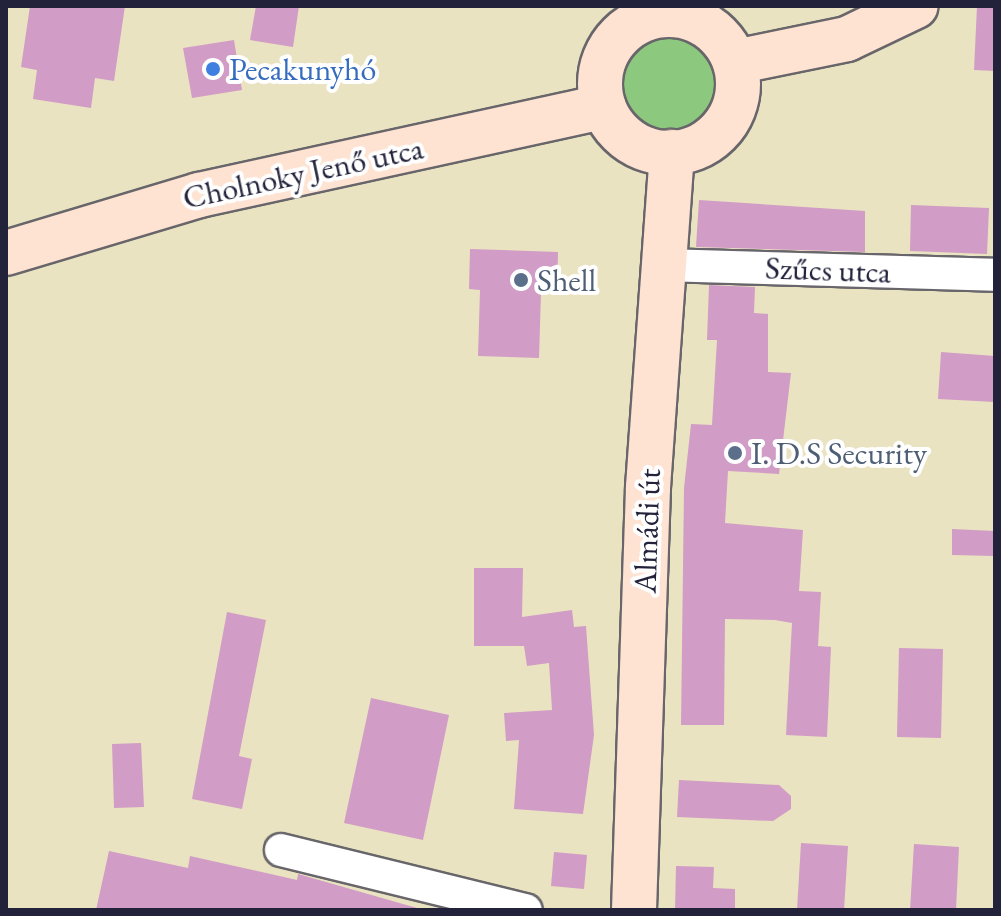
<!DOCTYPE html>
<html>
<head>
<meta charset="utf-8">
<style>
  body { margin:0 }
  #map { position:relative; width:1001px; height:916px; overflow:hidden; background:#eae3c1; font-family:"EB Garamond",serif }
  div>[style] { position:absolute }
  .green>* { inset:0; background:#8cc97e }
  .round { border-radius:50% }
  .building>* { inset:0; background:#d19cc6 }
  .roads { filter:drop-shadow(2px 0 #68666a) drop-shadow(-2px 0 #68666a) drop-shadow(0 2px #68666a) drop-shadow(0 -2px #68666a) }
  .street>* { height:32px; margin:-16px; padding:0 16px; transform-origin:16px; border-radius:16px; background:#fff }
  .secondary>* { height:44px; margin:-22px; padding:0 22px; transform-origin:22px; border-radius:22px; background:#fee3d2 }
  .secondary>.ring { margin:-22px; padding:0; box-sizing:content-box; background:none; border:44px solid #fee3d2; border-radius:50% }
  .dots>* { width:22px; height:22px; translate:-50% -50%; box-sizing:border-box; border:4px solid #fff; border-radius:50% }
  span { translate:-50% -50%; white-space:nowrap; text-align:center; line-height:1.15; -webkit-text-stroke:8px #fff; paint-order:stroke }
  .shop-label { font-size:32px; color:#366cbe }
  .left { translate:0 -50%; text-align:left }
  .street-label { font-size:32px; color:#22223b }
  .service-label { font-size:32px; color:#4e5e75 }
  .frame { position:absolute; inset:0; border:8px solid #22223b; pointer-events:none }
</style>
</head>
<body>
<div id="map">
  <div class="green">
    <div class="round" style="left:621px;top:33px;width:100px;height:100px"></div>
  </div>
  <div class="building">
    <div style="clip-path:polygon(30px 6px,125px 6px,114px 81px,95px 78px,91px 108px,33px 99px,37px 70px,21px 67px)"></div>
    <div style="clip-path:polygon(256px 6px,299px 6px,293px 47px,250px 40px)"></div>
    <div style="clip-path:polygon(977px 6px,995px 6px,995px 71px,974px 70px)"></div>
    <div style="clip-path:polygon(234px 40px,242px 90px,192px 98px,183px 48px)"></div>
    <div style="clip-path:polygon(699px 200px,865px 211px,865px 252px,696px 247px)"></div>
    <div style="clip-path:polygon(911px 205px,989px 208px,987px 254px,910px 251px)"></div>
    <div style="clip-path:polygon(470px 249px,558px 252px,557px 293px,541px 293px,539px 358px,478px 356px,480px 290px,469px 289px)"></div>
    <div style="clip-path:polygon(709px 285px,755px 287px,754px 313px,768px 314px,768px 372px,791px 373px,779px 474px,728px 471px,725px 523px,803px 530px,799px 591px,821px 592px,818px 646px,831px 647px,827px 737px,786px 735px,792px 623px,775px 620px,725px 619px,724px 725px,681px 725px,684px 488px,691px 424px,712px 425px,717px 340px,707px 340px)"></div>
    <div style="clip-path:polygon(941px 352px,995px 356px,995px 402px,938px 399px)"></div>
    <div style="clip-path:polygon(952px 529px,995px 531px,995px 556px,952px 555px)"></div>
    <div style="clip-path:polygon(474px 568px,523px 568px,522px 617px,572px 610px,574px 627px,586px 626px,594px 735px,583px 814px,514px 809px,519px 740px,506px 741px,504px 713px,552px 710px,549px 663px,527px 666px,524px 646px,474px 646px)"></div>
    <div style="clip-path:polygon(227px 612px,266px 620px,239px 756px,252px 759px,242px 809px,192px 799px)"></div>
    <div style="clip-path:polygon(899px 648px,943px 649px,941px 738px,897px 737px)"></div>
    <div style="clip-path:polygon(371px 698px,449px 715px,423px 840px,344px 823px)"></div>
    <div style="clip-path:polygon(141px 743px,144px 807px,114px 808px,112px 744px)"></div>
    <div style="clip-path:polygon(679px 780px,779px 785px,791px 796px,791px 809px,773px 821px,677px 817px)"></div>
    <div style="clip-path:polygon(801px 843px,848px 846px,844px 910px,797px 910px)"></div>
    <div style="clip-path:polygon(914px 844px,959px 847px,956px 910px,910px 910px)"></div>
    <div style="clip-path:polygon(109px 851px,188px 868px,190px 856px,297px 880px,298px 874px,424px 910px,96px 910px)"></div>
    <div style="clip-path:polygon(554px 852px,587px 855px,584px 889px,551px 886px)"></div>
    <div style="clip-path:polygon(676px 866px,714px 867px,713px 888px,735px 889px,735px 910px,675px 910px)"></div>
  </div>
  <div class="roads">
    <div class="street">
      <div style="left:662px;top:265px;width:333px;rotate:1.7deg"></div>
      <div style="left:281px;top:850px;width:252px;rotate:13.8deg"></div>
    </div>
    <div class="secondary">
      <div class="ring" style="left:600px;top:15px;width:94px;height:94px"></div>
      <div style="left:735px;top:62px;width:114px;rotate:-11.6deg"></div>
      <div style="left:847px;top:39px;width:76px;rotate:-25.6deg"></div>
      <div style="left:6px;top:253px;width:202px;rotate:-16.7deg"></div>
      <div style="left:199px;top:195px;width:414px;rotate:-12.3deg"></div>
      <div style="left:634px;top:910px;width:423px;rotate:-88.1deg"></div>
      <div style="left:648px;top:487px;width:336px;rotate:-85.9deg"></div>
    </div>
  </div>
  <div class="dots">
    <div style="left:213px;top:69px;background:#3f7fe0"></div>
    <div style="left:521px;top:280px;background:#5c6f8a"></div>
    <div style="left:735px;top:453px;background:#5c6f8a"></div>
  </div>
  <div class="shop-label">
    <span class="left" style="left:229px;top:69px">Pecakunyhó</span>
  </div>
  <div class="street-label">
    <span style="left:303px;top:173px;rotate:-12deg">Cholnoky Jenő utca</span>
    <span style="left:828px;top:270px;rotate:2deg">Szűcs utca</span>
    <span style="left:647px;top:531px;rotate:-88deg">Almádi út</span>
  </div>
  <div class="service-label">
    <span class="left" style="left:537px;top:280px">Shell</span>
    <span class="left" style="left:751px;top:453px">I. D.S Security</span>
  </div>
  <div class="frame"></div>
</div>
</body>
</html>
